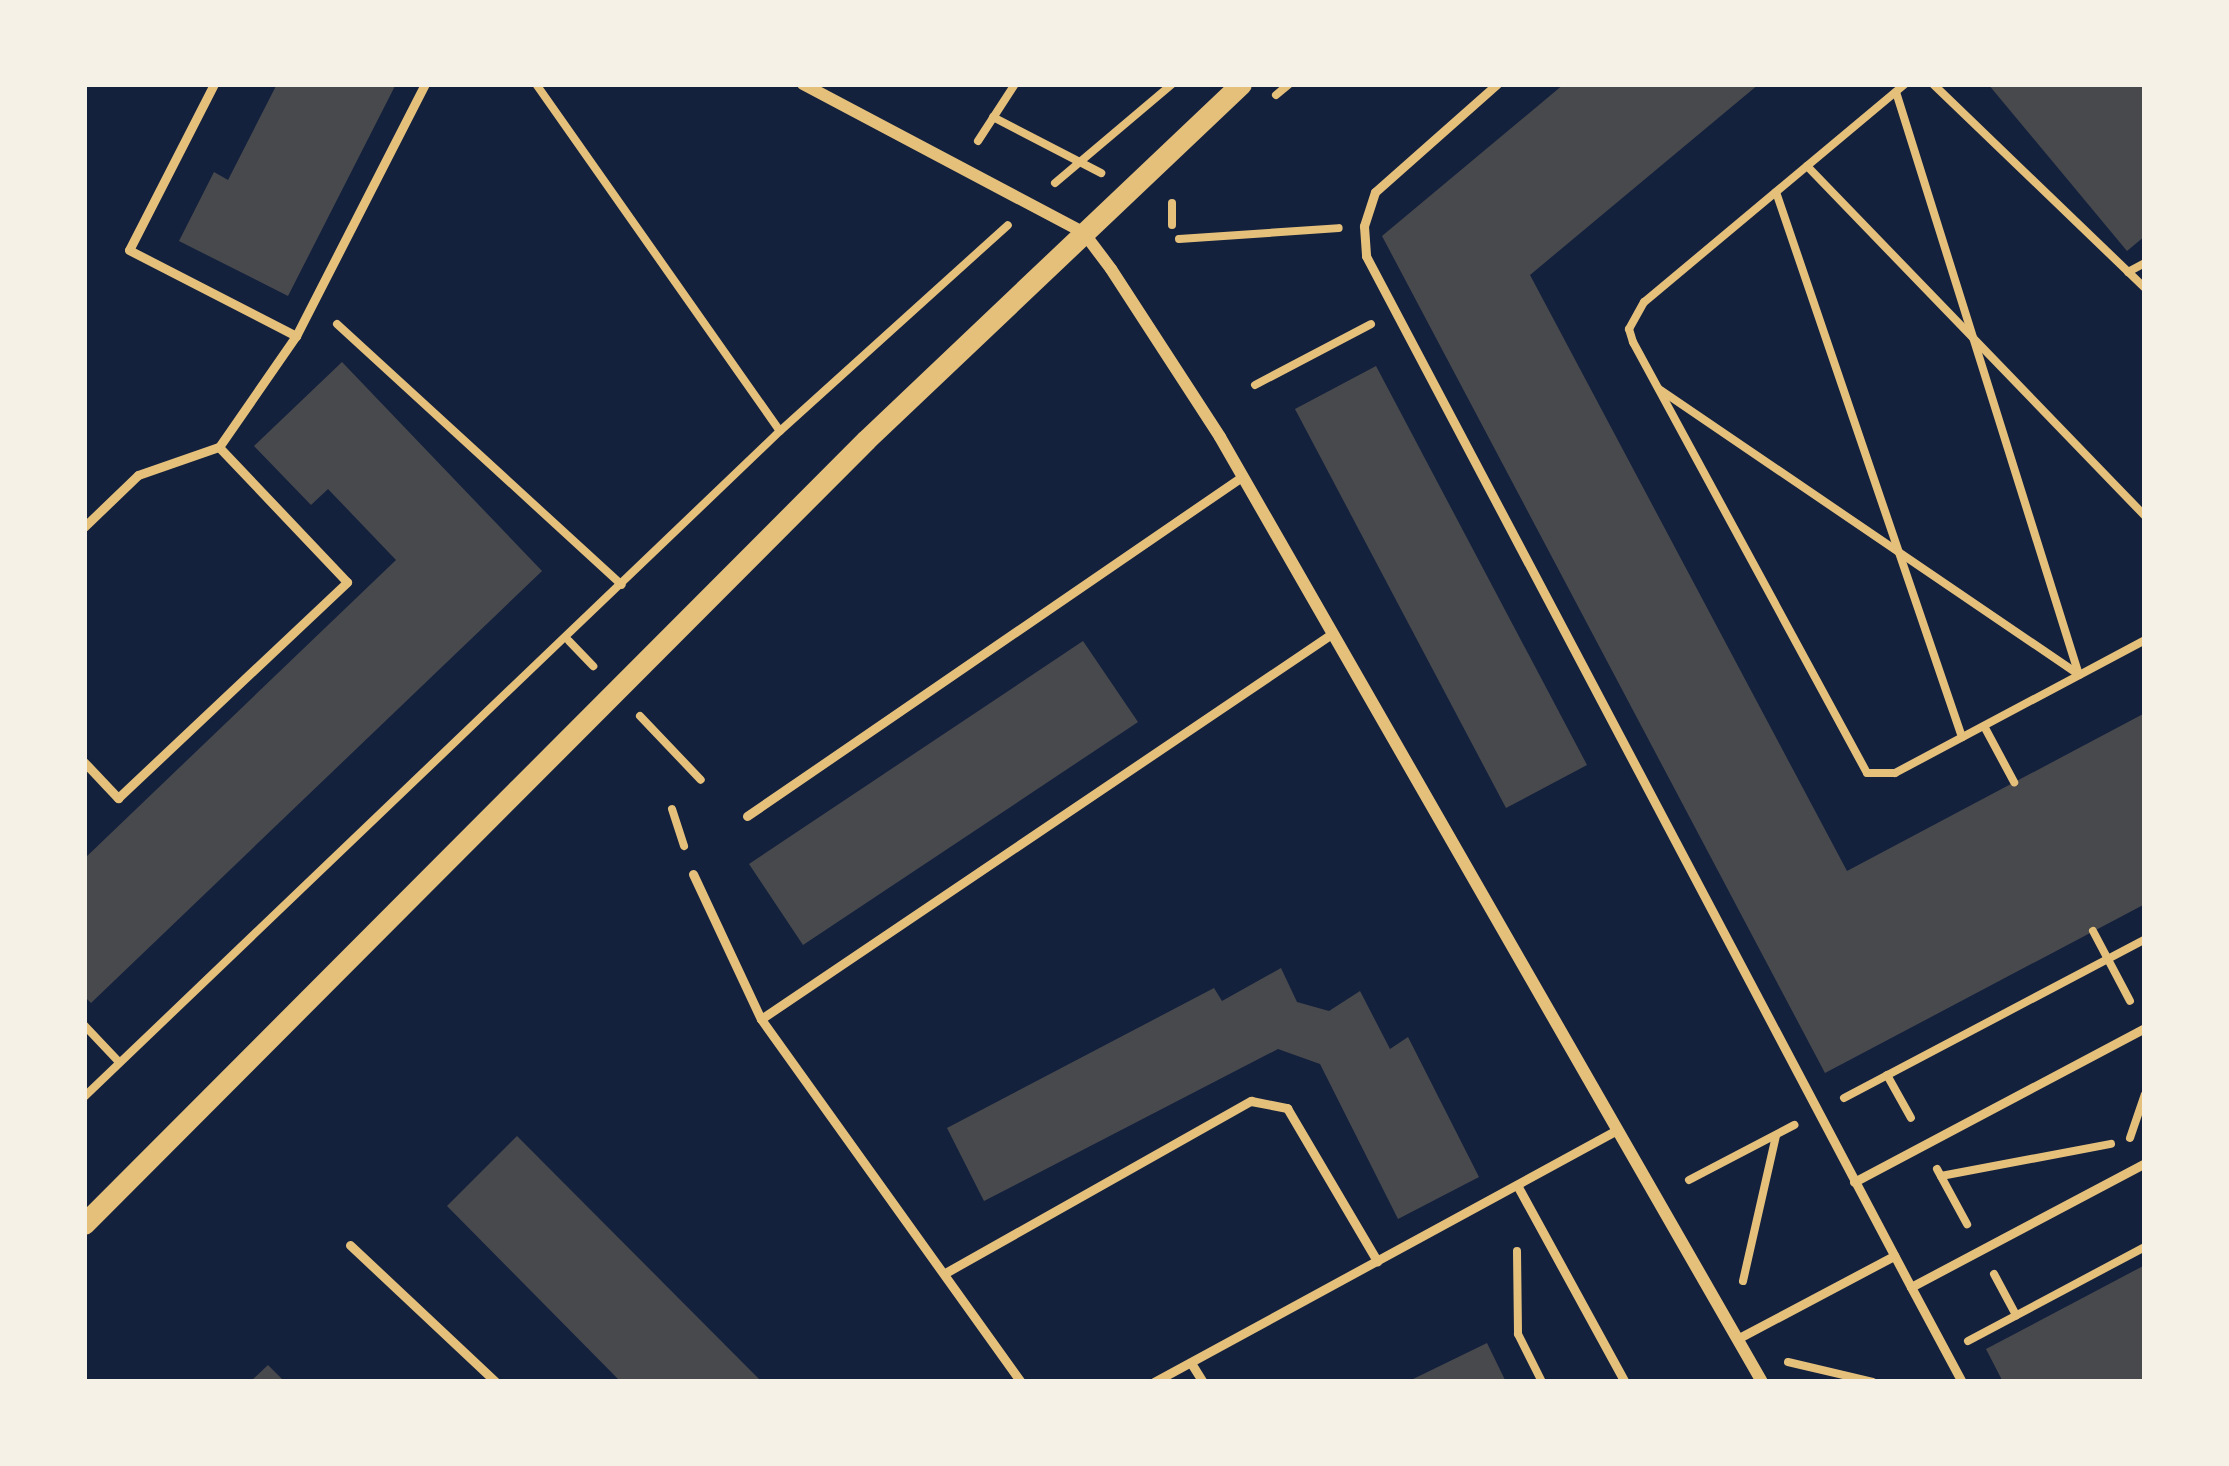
<!DOCTYPE html>
<html>
<head>
<meta charset="utf-8">
<style>
  body { margin:0 }
  #map { position:relative; width:2229px; height:1466px; overflow:hidden; background:#14213d; font-family:Arial,sans-serif }
  div>[style] { position:absolute }
  .building>* { inset:0; background:#48494c }
  .path>* { height:8px; margin:-4px; padding:0 4px; transform-origin:4px; border-radius:4px; background:#e5c07b }
  .service>* { height:9px; margin:-4.5px; padding:0 4.5px; transform-origin:4.5px; border-radius:4.5px; background:#e5c07b }
  .minor>* { height:12px; margin:-6px; padding:0 6px; transform-origin:6px; border-radius:6px; background:#e5c07b }
  .tertiary>* { height:21px; margin:-10.5px; padding:0 10.5px; transform-origin:10.5px; border-radius:10.5px; background:#e5c07b }
  span { translate:-50% -50%; white-space:nowrap; text-align:center; line-height:1.15; -webkit-text-stroke:10px #f6f1e7; paint-order:stroke }
  .frame { position:absolute; inset:0; border:87px solid #f6f1e7; pointer-events:none }
</style>
</head>
<body>
<div id="map">
  <div class="building">
    <div style="clip-path:polygon(277px 84px,396px 84px,288px 296px,179px 241px,214px 172px,228px 180px)"></div>
    <div style="clip-path:polygon(1564px 84px,1759px 84px,1530px 275px,1847px 871px,2145px 713px,2145px 904px,1825px 1073px,1382px 236px)"></div>
    <div style="clip-path:polygon(1988px 84px,2145px 84px,2145px 236px,2127px 251px)"></div>
    <div style="clip-path:polygon(342px 362px,542px 571px,91px 1003px,84px 996px,84px 859px,396px 560px,328px 489px,311px 505px,254px 446px)"></div>
    <div style="clip-path:polygon(1376px 366px,1587px 765px,1506px 808px,1295px 409px)"></div>
    <div style="clip-path:polygon(1083px 641px,1138px 722px,803px 945px,749px 864px)"></div>
    <div style="clip-path:polygon(1281px 968px,1297px 1002px,1329px 1011px,1360px 991px,1390px 1049px,1408px 1037px,1479px 1177px,1398px 1219px,1320px 1064px,1278px 1049px,984px 1201px,947px 1128px,1214px 988px,1222px 1001px)"></div>
    <div style="clip-path:polygon(517px 1136px,762px 1382px,621px 1382px,447px 1206px)"></div>
    <div style="clip-path:polygon(2145px 1265px,2145px 1382px,2003px 1382px,1986px 1349px)"></div>
    <div style="clip-path:polygon(1487px 1343px,1506px 1382px,1407px 1382px)"></div>
    <div style="clip-path:polygon(268px 1365px,285px 1382px,250px 1382px)"></div>
  </div>
  <div class="path">
    <div style="left:536px;top:84px;width:424px;rotate:54.9deg"></div>
    <div style="left:1905px;top:84px;width:340px;rotate:140.1deg"></div>
    <div style="left:1644px;top:302px;width:31px;rotate:119deg"></div>
    <div style="left:1629px;top:329px;width:14px;rotate:73deg"></div>
    <div style="left:1633px;top:342px;width:490px;rotate:61.5deg"></div>
    <div style="left:1867px;top:773px;width:28px"></div>
    <div style="left:1895px;top:773px;width:283px;rotate:-28deg"></div>
    <div style="left:1933px;top:84px;width:294px;rotate:43.9deg"></div>
    <div style="left:1896px;top:92px;width:611px;rotate:72.57deg"></div>
    <div style="left:1276px;top:95px;width:17px;rotate:-40deg"></div>
    <div style="left:993px;top:117px;width:122px;rotate:27.4deg"></div>
    <div style="left:978px;top:141px;width:68px;rotate:-57deg"></div>
    <div style="left:1807px;top:166px;width:487px;rotate:46deg"></div>
    <div style="left:1055px;top:183px;width:153px;rotate:-40.2deg"></div>
    <div style="left:1776px;top:192px;width:576px;rotate:71.16deg"></div>
    <div style="left:1172px;top:203px;width:22px;rotate:90deg"></div>
    <div style="left:1179px;top:239px;width:160px;rotate:-3.9deg"></div>
    <div style="left:2128px;top:272px;width:19px;rotate:-28deg"></div>
    <div style="left:337px;top:324px;width:386px;rotate:42.5deg"></div>
    <div style="left:1255px;top:385px;width:131px;rotate:-27.7deg"></div>
    <div style="left:1659px;top:389px;width:507px;rotate:34.22deg"></div>
    <div style="left:569px;top:641px;width:35px;rotate:46deg"></div>
    <div style="left:640px;top:716px;width:88px;rotate:46.4deg"></div>
    <div style="left:1984px;top:726px;width:64px;rotate:61.8deg"></div>
    <div style="left:672px;top:809px;width:39px;rotate:72deg"></div>
    <div style="left:2093px;top:931px;width:79px;rotate:62.1deg"></div>
    <div style="left:84px;top:1025px;width:51px;rotate:46.6deg"></div>
    <div style="left:1887px;top:1075px;width:49px;rotate:60.8deg"></div>
    <div style="left:84px;top:1097px;width:963px;rotate:-43.74deg"></div>
    <div style="left:780px;top:431px;width:307px;rotate:-42.1deg"></div>
    <div style="left:1844px;top:1098px;width:340px;rotate:-27.8deg"></div>
    <div style="left:2130px;top:1138px;width:46px;rotate:-71.2deg"></div>
    <div style="left:1937px;top:1169px;width:63px;rotate:61.4deg"></div>
    <div style="left:1941px;top:1176px;width:173px;rotate:-10.7deg"></div>
    <div style="left:1689px;top:1180px;width:119px;rotate:-27.6deg"></div>
    <div style="left:1517px;top:1251px;width:83px;rotate:89.3deg"></div>
    <div style="left:1518px;top:1334px;width:54px;rotate:63.4deg"></div>
    <div style="left:1994px;top:1274px;width:47px;rotate:61.8deg"></div>
    <div style="left:1743px;top:1281px;width:149px;rotate:-77.2deg"></div>
    <div style="left:1968px;top:1341px;width:200px;rotate:-28deg"></div>
    <div style="left:1788px;top:1362px;width:87px;rotate:13.2deg"></div>
  </div>
  <div class="service">
    <div style="left:214px;top:84px;width:186px;rotate:117.1deg"></div>
    <div style="left:129px;top:250px;width:188px;rotate:27.2deg"></div>
    <div style="left:1497px;top:84px;width:163px;rotate:138.5deg"></div>
    <div style="left:1375px;top:192px;width:36px;rotate:108deg"></div>
    <div style="left:1364px;top:226px;width:30px;rotate:86deg"></div>
    <div style="left:1366px;top:256px;width:1166px;rotate:62.14deg"></div>
    <div style="left:1911px;top:1287px;width:265px;rotate:-27.9deg"></div>
    <div style="left:84px;top:527px;width:75px;rotate:-43.9deg"></div>
    <div style="left:138px;top:475px;width:86px;rotate:-19.1deg"></div>
    <div style="left:219px;top:447px;width:135px;rotate:-55.3deg"></div>
    <div style="left:296px;top:336px;width:283px;rotate:-62.9deg"></div>
    <div style="left:84px;top:762px;width:50px;rotate:46.6deg"></div>
    <div style="left:118px;top:798px;width:315px;rotate:-43.3deg"></div>
    <div style="left:347px;top:582px;width:186px;rotate:-133.5deg"></div>
    <div style="left:747px;top:816px;width:601px;rotate:-34.43deg"></div>
    <div style="left:693px;top:874px;width:160px;rotate:64.9deg"></div>
    <div style="left:761px;top:1019px;width:447px;rotate:54.4deg"></div>
    <div style="left:761px;top:1019px;width:690px;rotate:-34.01deg"></div>
    <div style="left:1854px;top:1182px;width:329px;rotate:-27.9deg"></div>
    <div style="left:1517px;top:1185px;width:225px;rotate:61.3deg"></div>
    <div style="left:350px;top:1245px;width:200px;rotate:43.2deg"></div>
    <div style="left:947px;top:1272px;width:349px;rotate:-29.4deg"></div>
    <div style="left:1251px;top:1101px;width:37px;rotate:11deg"></div>
    <div style="left:1287px;top:1108px;width:178px;rotate:59.5deg"></div>
    <div style="left:1911px;top:1287px;width:108px;rotate:61.8deg"></div>
    <div style="left:1737px;top:1339px;width:178px;rotate:-27.9deg"></div>
    <div style="left:1191px;top:1363px;width:22px;rotate:58deg"></div>
    <div style="left:1154px;top:1382px;width:527px;rotate:-28.56deg"></div>
  </div>
  <div class="minor">
    <div style="left:803px;top:84px;width:318px;rotate:27.9deg"></div>
    <div style="left:1084px;top:233px;width:45px;rotate:53.1deg"></div>
    <div style="left:1111px;top:269px;width:200px;rotate:57deg"></div>
    <div style="left:1220px;top:437px;width:1089px;rotate:60.16deg"></div>
  </div>
  <div class="tertiary">
    <div style="left:84px;top:1224px;width:1107px;rotate:-45.07deg"></div>
    <div style="left:866px;top:440px;width:517px;rotate:-43.51deg"></div>
  </div>
  <div class="frame"></div>
</div>
</body>
</html>
